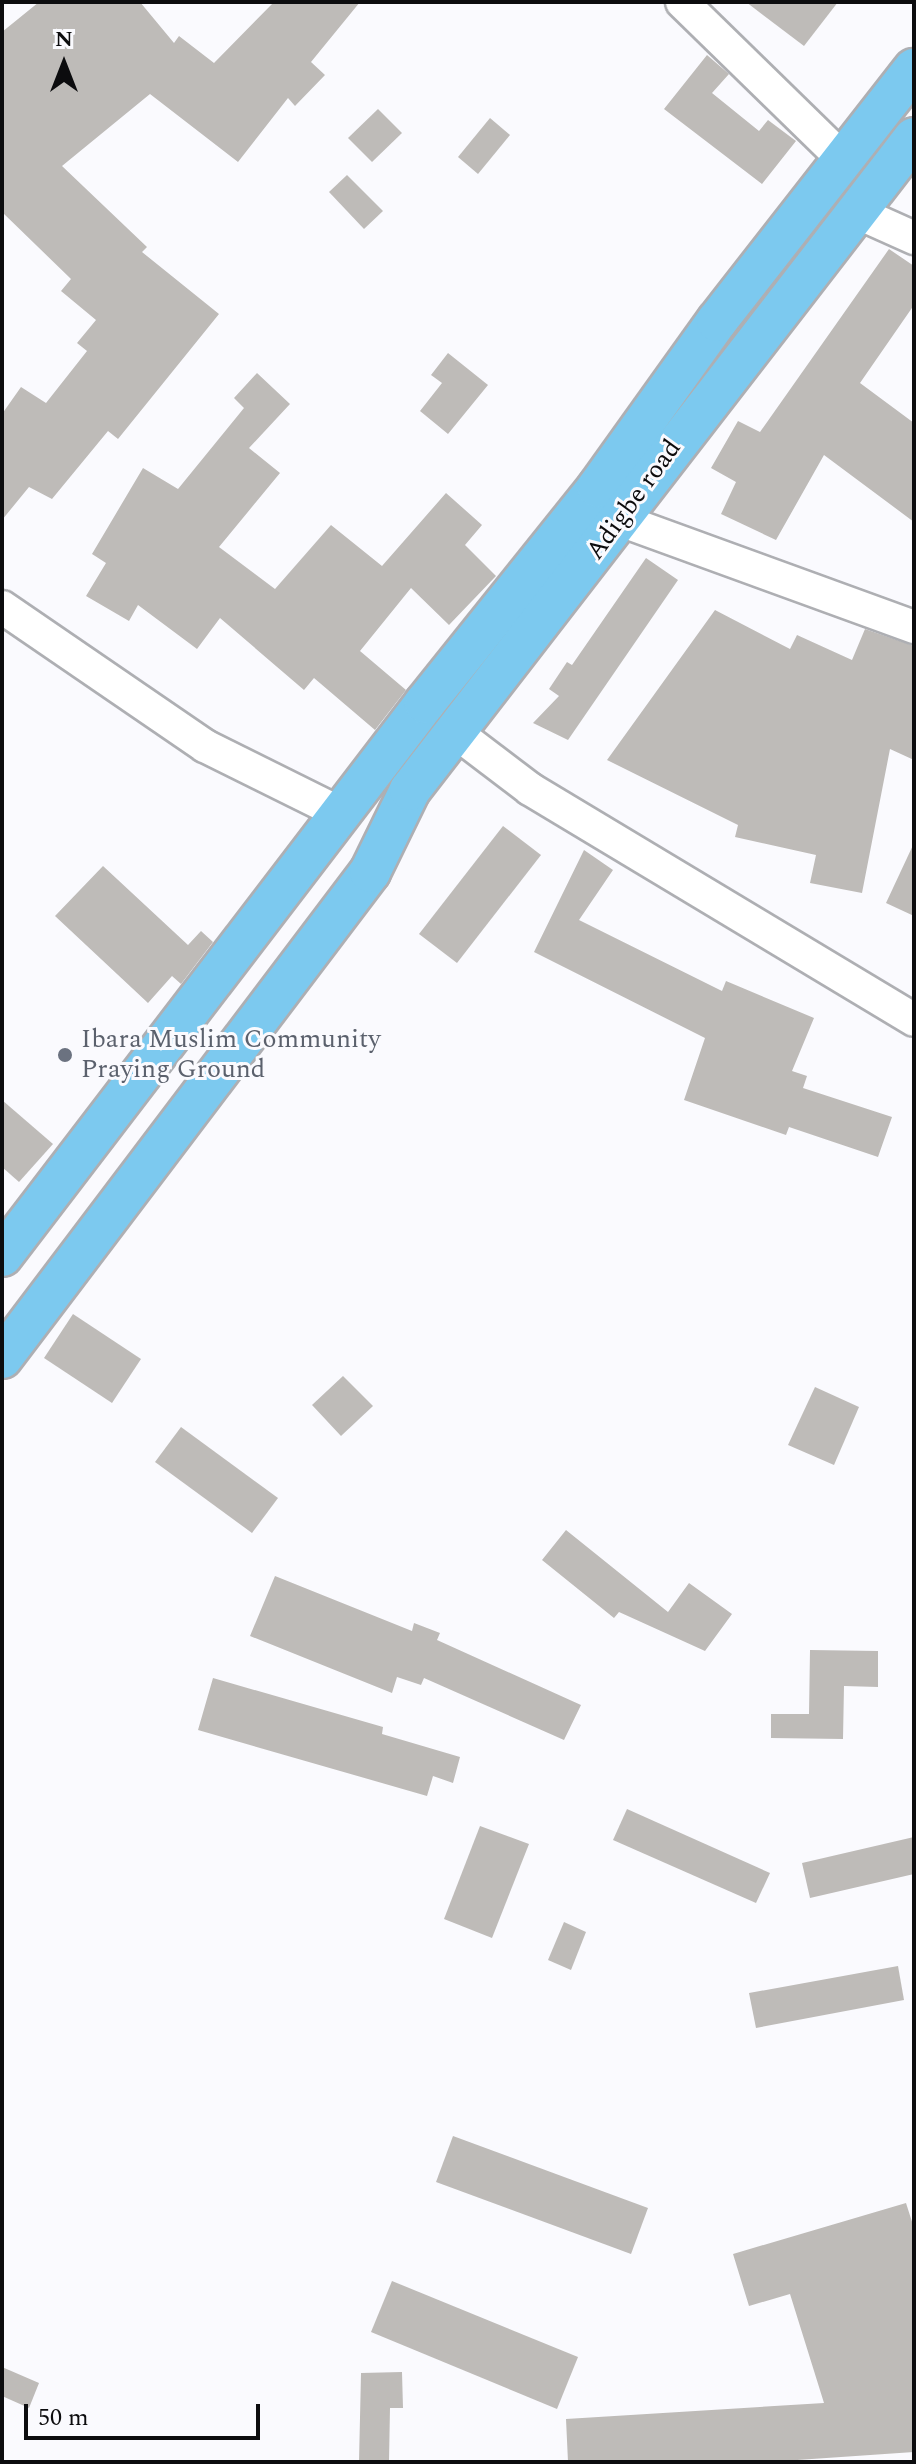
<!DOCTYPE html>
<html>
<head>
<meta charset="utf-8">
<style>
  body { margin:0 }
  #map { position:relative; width:916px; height:2464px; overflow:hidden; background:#fafafe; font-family:Spectral,serif }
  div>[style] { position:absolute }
  .building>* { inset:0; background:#bebbb8 }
  .roads { filter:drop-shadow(2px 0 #aeafb3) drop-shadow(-2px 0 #aeafb3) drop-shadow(0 2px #aeafb3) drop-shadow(0 -2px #aeafb3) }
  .minor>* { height:32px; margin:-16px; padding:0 16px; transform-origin:16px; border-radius:16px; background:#fff }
  .major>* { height:40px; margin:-20px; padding:0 20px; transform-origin:20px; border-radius:20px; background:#7cc9ef }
  .dots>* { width:22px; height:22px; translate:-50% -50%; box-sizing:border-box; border:4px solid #fafafe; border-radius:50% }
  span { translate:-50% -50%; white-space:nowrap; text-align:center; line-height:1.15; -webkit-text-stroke:6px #fafafe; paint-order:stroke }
  .street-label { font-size:26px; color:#0c0c0e }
  .worship-label { font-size:26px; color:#5b616d }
  .left { translate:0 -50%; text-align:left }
  .frame { position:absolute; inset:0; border:4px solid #0c0c0e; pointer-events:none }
  .north { position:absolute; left:24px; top:24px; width:80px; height:80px; -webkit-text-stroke:6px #fafafe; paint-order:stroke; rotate:0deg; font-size:22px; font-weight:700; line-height:32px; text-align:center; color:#0c0c0e }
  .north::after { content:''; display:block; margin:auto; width:28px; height:36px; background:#0c0c0e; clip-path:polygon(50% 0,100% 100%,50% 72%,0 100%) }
  .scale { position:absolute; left:24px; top:2404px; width:236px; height:36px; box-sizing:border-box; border:4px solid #0c0c0e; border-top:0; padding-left:10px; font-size:24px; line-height:28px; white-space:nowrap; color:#0c0c0e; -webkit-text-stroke:6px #fafafe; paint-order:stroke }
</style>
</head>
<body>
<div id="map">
  <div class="building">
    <div style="clip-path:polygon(39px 2px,140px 2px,174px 43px,179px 36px,214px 63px,274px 2px,360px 2px,311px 62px,325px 75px,295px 106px,288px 98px,238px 162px,150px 94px,62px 166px,147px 247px,142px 252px,219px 314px,118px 439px,108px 431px,52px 499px,29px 487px,2px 520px,2px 414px,21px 387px,46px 403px,87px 351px,77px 343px,96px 320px,61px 291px,71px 279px,2px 212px,2px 32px)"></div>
    <div style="clip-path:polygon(746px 2px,838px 2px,804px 46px)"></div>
    <div style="clip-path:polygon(707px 55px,729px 74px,712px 93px,759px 131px,768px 120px,796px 141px,762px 184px,664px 109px)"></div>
    <div style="clip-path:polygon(378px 109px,402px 133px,372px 162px,348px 138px)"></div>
    <div style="clip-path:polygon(490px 118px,510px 135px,478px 174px,458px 157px)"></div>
    <div style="clip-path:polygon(347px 175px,383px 211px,364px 229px,329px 192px)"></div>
    <div style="clip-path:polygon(889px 249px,914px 266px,914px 305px,860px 383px,914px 423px,914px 522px,824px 455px,776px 540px,721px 514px,736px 482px,711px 468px,738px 421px,760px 432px)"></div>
    <div style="clip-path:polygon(448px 353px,488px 385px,448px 434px,420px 411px,442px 383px,431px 375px)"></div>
    <div style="clip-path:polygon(257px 373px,290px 404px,249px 448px,280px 473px,219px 547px,275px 589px,331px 525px,382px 566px,446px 493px,482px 525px,465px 545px,496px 576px,449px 625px,411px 588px,360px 651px,406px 690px,375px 730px,314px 678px,304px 690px,220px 618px,197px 649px,138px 605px,129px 621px,86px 596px,106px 563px,92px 554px,143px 468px,178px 489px,244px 408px,234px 398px)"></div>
    <div style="clip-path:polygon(646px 558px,678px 580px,568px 740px,533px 723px,559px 696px,549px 689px,567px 662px,572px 665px)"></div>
    <div style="clip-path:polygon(715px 610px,790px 649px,797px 635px,852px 660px,865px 629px,914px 646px,914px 760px,890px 749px,862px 893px,810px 883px,816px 855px,735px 837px,738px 825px,607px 760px)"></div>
    <div style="clip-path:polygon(503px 826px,541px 855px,457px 963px,419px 934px)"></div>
    <div style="clip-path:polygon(914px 843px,914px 916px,886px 903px)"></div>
    <div style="clip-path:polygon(584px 850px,613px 870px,579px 920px,722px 991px,726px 981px,814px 1018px,792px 1071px,807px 1076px,803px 1088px,892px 1117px,878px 1157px,789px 1127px,786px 1135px,684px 1100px,705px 1038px,534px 952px)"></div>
    <div style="clip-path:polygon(103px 866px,188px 945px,201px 931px,213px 942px,181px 984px,172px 976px,148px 1003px,55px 916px)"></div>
    <div style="clip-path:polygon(2px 1100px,53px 1144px,19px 1182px,2px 1167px)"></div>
    <div style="clip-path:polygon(73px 1314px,141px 1359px,112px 1403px,44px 1358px)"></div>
    <div style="clip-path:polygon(343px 1376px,373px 1406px,341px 1436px,312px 1405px)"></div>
    <div style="clip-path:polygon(815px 1387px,859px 1407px,834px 1465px,788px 1445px)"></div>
    <div style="clip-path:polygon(181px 1427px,278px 1498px,252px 1533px,155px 1462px)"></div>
    <div style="clip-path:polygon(566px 1530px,668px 1612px,689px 1583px,732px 1614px,705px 1651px,619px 1612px,614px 1618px,542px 1560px)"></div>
    <div style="clip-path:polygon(275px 1576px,412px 1631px,414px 1623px,440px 1633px,437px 1640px,581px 1705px,564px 1740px,424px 1678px,421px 1685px,397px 1677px,392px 1693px,250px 1636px)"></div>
    <div style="clip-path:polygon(810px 1650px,878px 1651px,878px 1687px,844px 1686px,843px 1739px,771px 1738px,771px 1714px,809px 1714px)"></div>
    <div style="clip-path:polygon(213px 1678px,383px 1727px,382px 1734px,460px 1757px,453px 1783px,433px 1776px,427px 1796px,198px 1730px)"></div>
    <div style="clip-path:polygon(627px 1809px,770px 1873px,756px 1903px,613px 1840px)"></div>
    <div style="clip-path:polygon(480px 1826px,529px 1844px,492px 1938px,444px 1919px)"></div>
    <div style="clip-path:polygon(914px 1837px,914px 1874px,810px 1898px,802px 1863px)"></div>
    <div style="clip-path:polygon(564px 1922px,586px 1932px,571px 1970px,548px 1960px)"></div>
    <div style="clip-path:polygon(898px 1966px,904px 2000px,756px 2028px,749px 1993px)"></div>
    <div style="clip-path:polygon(453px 2136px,648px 2208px,631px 2254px,436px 2182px)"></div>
    <div style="clip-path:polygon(906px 2203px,914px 2228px,914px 2452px,768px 2462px,568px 2462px,566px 2419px,824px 2403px,790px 2294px,749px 2306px,733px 2254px)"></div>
    <div style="clip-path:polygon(392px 2281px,578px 2357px,557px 2409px,371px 2332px)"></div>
    <div style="clip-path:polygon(2px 2367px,39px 2383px,29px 2408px,2px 2396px)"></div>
    <div style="clip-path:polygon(402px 2372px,403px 2408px,390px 2408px,389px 2462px,359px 2462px,361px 2373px)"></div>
  </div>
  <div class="roads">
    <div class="minor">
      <div style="left:682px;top:2px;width:223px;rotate:44.3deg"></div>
      <div style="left:856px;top:212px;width:64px;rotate:24.1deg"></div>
      <div style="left:620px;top:520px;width:313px;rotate:20deg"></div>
      <div style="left:2px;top:607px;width:246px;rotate:34.4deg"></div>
      <div style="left:205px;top:746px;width:151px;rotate:26.4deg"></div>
      <div style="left:455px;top:732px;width:94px;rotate:37.2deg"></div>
      <div style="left:530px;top:789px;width:448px;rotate:31deg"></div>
    </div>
    <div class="major">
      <div style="left:2px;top:1256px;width:696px;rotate:-52.59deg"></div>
      <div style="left:425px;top:703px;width:277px;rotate:-51.3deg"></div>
      <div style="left:598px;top:487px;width:204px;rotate:-54.4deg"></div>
      <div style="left:717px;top:321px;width:320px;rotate:-52deg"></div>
      <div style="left:2px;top:1358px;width:610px;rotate:-52.87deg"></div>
      <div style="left:370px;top:872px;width:91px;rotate:-64deg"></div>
      <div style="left:410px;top:790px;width:824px;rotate:-52.3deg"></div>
    </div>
  </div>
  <div class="dots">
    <div style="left:65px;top:1055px;background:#6b7280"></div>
  </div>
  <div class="street-label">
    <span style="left:634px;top:500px;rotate:-54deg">Adigbe road</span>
  </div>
  <div class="worship-label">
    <span class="left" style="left:81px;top:1055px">Ibara Muslim Community<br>Praying Ground</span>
  </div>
  <div class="frame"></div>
  <div class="north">N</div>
  <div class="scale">50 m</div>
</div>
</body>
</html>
